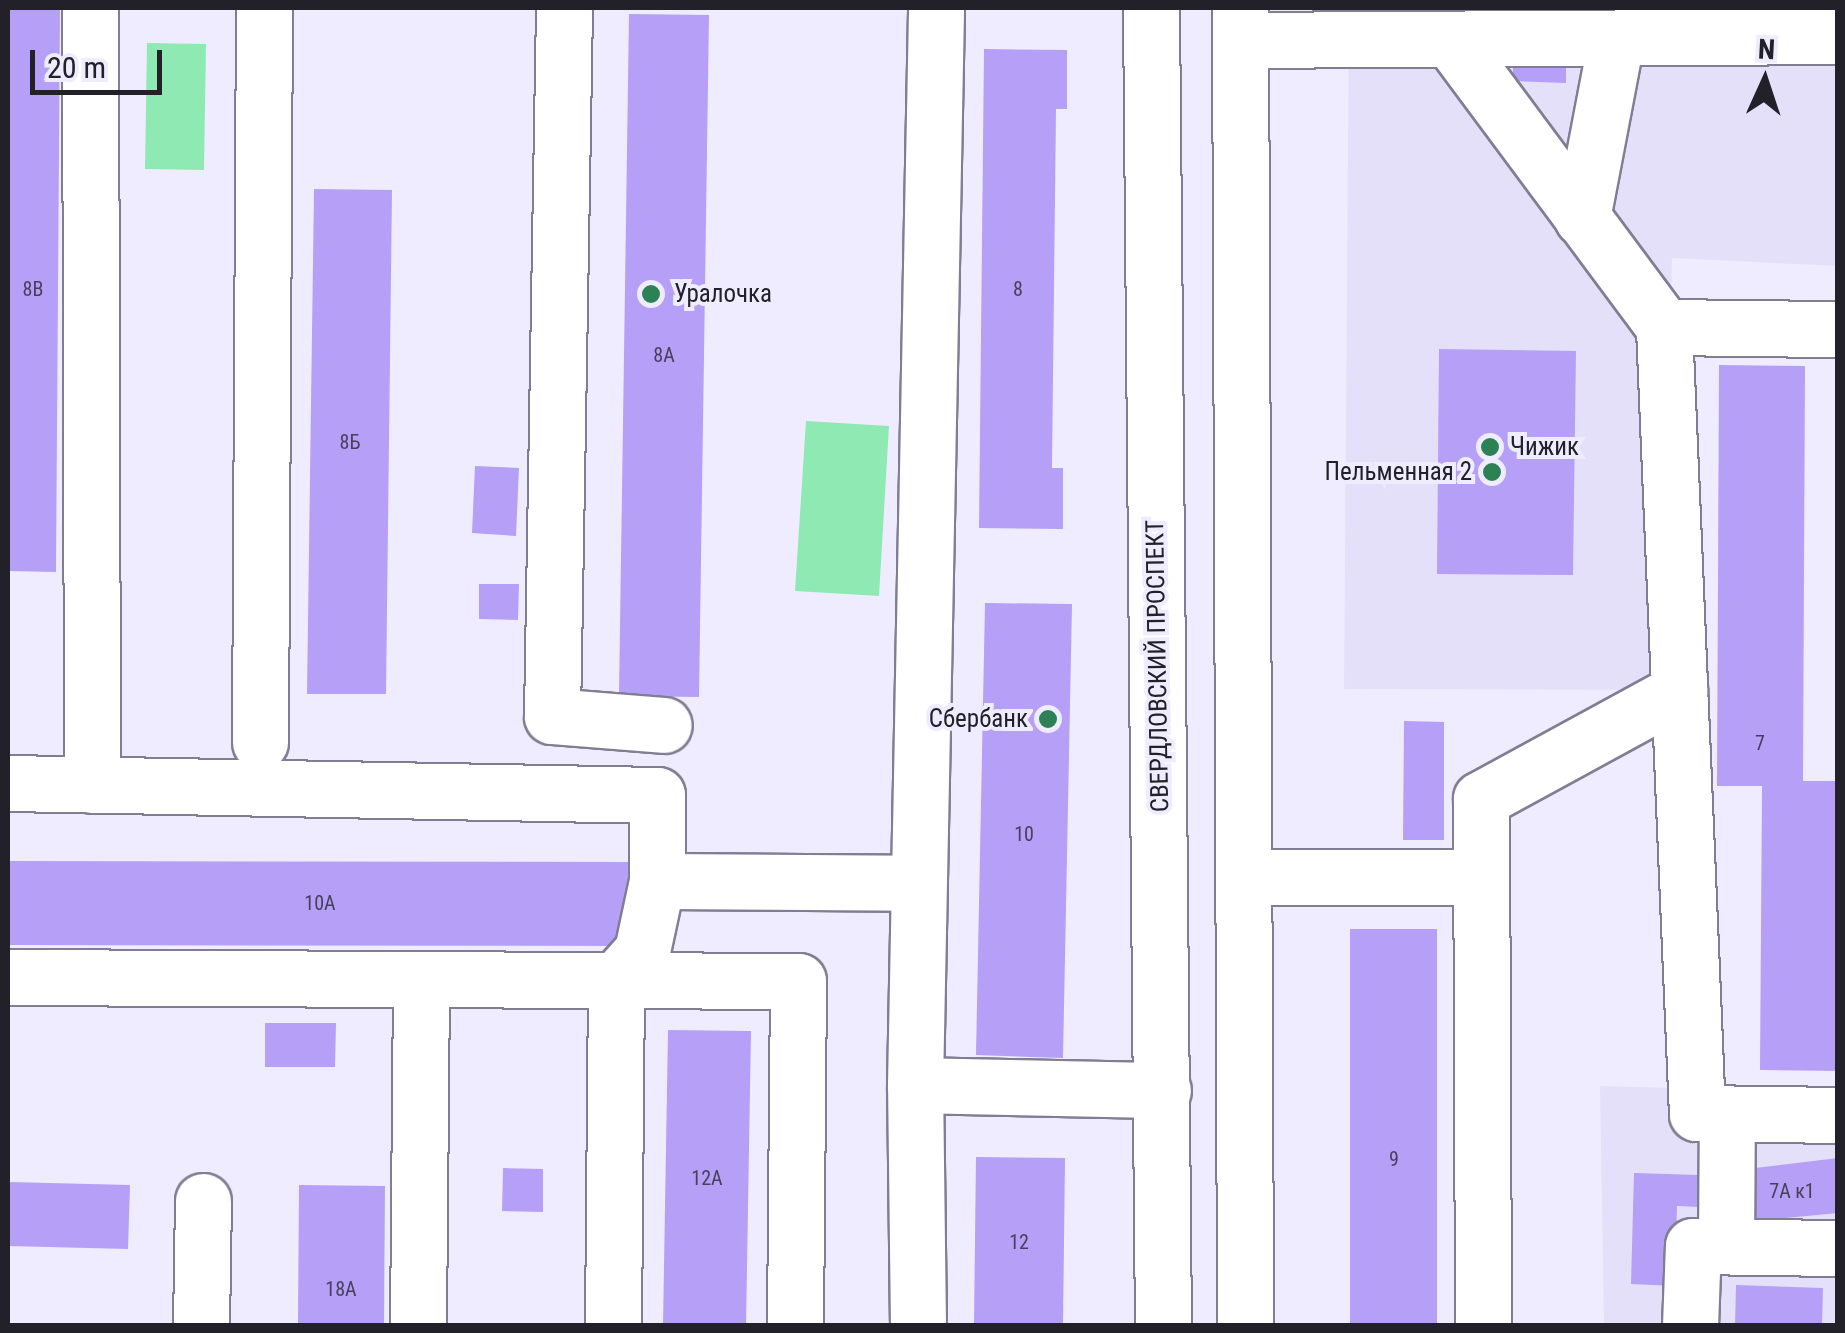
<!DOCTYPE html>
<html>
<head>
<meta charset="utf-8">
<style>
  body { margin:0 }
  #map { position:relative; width:1845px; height:1333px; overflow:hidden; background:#f0ecff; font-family:"Roboto Condensed",sans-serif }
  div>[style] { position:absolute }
  .built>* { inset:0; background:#e5e0f9 }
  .green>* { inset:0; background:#8eeab2 }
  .building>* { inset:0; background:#b69ff6 }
  .roads { filter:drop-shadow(2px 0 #817d92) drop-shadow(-2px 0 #817d92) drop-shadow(0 2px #817d92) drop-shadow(0 -2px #817d92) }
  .minor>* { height:55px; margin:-27.5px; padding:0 27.5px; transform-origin:27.5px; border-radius:27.5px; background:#fff }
  .major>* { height:55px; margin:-27.5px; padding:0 27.5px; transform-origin:27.5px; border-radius:27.5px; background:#fff }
  .dots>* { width:28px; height:28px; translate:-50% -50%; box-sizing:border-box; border:5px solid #f0ecff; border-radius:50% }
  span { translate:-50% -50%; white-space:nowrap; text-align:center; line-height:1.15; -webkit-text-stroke:8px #f0ecff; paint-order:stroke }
  .number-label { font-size:20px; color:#47405c }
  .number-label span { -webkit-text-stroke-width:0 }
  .poi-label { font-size:25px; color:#222028 }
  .left { translate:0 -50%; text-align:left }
  .right { translate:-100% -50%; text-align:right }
  .street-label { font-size:25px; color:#222028 }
  .frame { position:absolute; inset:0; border:10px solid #222028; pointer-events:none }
  .north { position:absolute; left:1715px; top:30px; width:100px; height:100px; -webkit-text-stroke:8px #f0ecff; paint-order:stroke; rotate:3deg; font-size:28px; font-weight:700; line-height:40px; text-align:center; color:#222028 }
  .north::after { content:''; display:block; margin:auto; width:35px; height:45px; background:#222028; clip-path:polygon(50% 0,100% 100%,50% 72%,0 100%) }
  .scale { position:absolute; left:30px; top:50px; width:132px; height:45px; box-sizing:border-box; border:5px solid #222028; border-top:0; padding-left:12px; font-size:30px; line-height:35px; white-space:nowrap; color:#222028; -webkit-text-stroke:8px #f0ecff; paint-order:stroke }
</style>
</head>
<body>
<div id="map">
  <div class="built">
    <div style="clip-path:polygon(1349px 8px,1837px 8px,1837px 266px,1672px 258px,1662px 690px,1344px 689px)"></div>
    <div style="clip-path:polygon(1600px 1086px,1837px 1092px,1837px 1325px,1604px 1325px)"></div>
  </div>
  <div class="green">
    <div style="clip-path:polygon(147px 43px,206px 44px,204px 170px,145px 169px)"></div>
    <div style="clip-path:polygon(806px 421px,889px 426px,879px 596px,795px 591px)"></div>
  </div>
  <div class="building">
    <div style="clip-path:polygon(8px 8px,60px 8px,56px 572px,8px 571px)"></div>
    <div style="clip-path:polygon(629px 14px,709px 15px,699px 697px,619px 696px)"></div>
    <div style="clip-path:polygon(984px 49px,1067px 50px,1067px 109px,1056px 109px,1052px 468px,1063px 468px,1063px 529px,979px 528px)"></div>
    <div style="clip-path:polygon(1513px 59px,1566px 61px,1566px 83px,1513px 81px)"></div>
    <div style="clip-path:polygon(314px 189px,392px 190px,386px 694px,307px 694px)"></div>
    <div style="clip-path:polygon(1439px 349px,1576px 351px,1573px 575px,1437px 574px)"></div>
    <div style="clip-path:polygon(1719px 365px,1805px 366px,1803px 781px,1838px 781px,1838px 1071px,1760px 1070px,1762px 786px,1717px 786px)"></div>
    <div style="clip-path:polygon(475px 466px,519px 468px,516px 536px,472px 533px)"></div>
    <div style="clip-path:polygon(479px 584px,519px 584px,518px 620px,479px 619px)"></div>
    <div style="clip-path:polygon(985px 603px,1072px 604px,1063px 1058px,976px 1055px)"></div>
    <div style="clip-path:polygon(1404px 721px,1444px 722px,1444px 840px,1403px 840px)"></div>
    <div style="clip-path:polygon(8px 861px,633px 862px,633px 946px,8px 945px)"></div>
    <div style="clip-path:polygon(1350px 929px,1437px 929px,1437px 1326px,1350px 1326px)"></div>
    <div style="clip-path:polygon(265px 1023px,336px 1023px,335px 1067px,265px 1067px)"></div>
    <div style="clip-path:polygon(668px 1030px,751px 1031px,746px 1326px,663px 1326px)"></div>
    <div style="clip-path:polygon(976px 1157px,1065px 1158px,1063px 1326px,974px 1326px)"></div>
    <div style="clip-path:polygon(1838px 1158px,1838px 1213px,1744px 1222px,1747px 1169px)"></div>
    <div style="clip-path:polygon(503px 1168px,543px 1169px,543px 1212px,502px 1211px)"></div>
    <div style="clip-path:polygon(1634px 1173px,1699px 1175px,1699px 1207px,1677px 1206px,1675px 1286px,1631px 1284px)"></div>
    <div style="clip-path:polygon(9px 1182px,130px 1185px,128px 1249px,8px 1246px)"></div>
    <div style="clip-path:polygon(299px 1185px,385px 1186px,384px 1326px,298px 1326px)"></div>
    <div style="clip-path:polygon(1736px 1285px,1823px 1288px,1822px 1326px,1735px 1326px)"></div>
  </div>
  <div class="roads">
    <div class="minor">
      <div style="left:90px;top:8px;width:777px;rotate:89.85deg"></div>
      <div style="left:564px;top:8px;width:708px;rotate:90.97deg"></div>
      <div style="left:552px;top:716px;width:112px;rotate:4.6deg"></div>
      <div style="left:1240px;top:40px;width:598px;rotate:-0.38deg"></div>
      <div style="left:1451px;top:40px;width:357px;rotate:53.4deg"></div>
      <div style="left:1664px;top:327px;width:174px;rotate:0.7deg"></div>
      <div style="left:1582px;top:218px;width:182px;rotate:-79.2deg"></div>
      <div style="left:1664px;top:327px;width:787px;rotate:87.6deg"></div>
      <div style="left:1697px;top:1113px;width:141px;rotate:0.8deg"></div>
      <div style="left:260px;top:742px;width:734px;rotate:-89.69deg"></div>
      <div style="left:8px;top:783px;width:649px;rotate:1.06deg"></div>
      <div style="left:657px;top:795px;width:86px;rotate:90deg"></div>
      <div style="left:657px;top:881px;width:261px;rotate:0.4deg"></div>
      <div style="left:1245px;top:877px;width:232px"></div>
      <div style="left:8px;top:977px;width:790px;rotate:0.29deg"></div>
      <div style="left:798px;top:981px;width:345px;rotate:90.5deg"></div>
      <div style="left:915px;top:1085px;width:248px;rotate:1.2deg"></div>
      <div style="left:1726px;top:1245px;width:132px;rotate:-89.6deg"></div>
      <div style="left:201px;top:1326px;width:125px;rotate:-89.1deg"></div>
      <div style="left:418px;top:1326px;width:347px;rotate:-89.5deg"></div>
      <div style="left:613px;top:1326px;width:346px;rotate:-89.5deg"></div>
      <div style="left:616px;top:980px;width:39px;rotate:-48deg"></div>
      <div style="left:642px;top:951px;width:72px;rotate:-77.9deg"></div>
      <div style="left:918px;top:1326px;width:241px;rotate:-90.7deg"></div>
      <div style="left:915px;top:1085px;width:1077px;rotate:-88.88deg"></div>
      <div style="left:1483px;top:1326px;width:527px;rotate:-90.22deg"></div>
      <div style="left:1481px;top:799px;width:226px;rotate:-28.6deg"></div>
      <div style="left:1690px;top:1326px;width:80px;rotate:-87.9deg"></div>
      <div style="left:1693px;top:1246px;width:145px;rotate:0.8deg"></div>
    </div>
    <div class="major">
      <div style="left:1151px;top:8px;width:1318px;rotate:89.48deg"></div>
      <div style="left:1240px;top:8px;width:1318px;rotate:89.78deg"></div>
    </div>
  </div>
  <div class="dots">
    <div style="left:651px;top:294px;background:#2d8255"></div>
    <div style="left:1490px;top:447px;background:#2d8255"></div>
    <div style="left:1492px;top:472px;background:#2d8255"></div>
    <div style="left:1048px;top:719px;background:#2d8255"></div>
  </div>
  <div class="number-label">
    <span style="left:33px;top:289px">8В</span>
    <span style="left:1018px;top:289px">8</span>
    <span style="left:664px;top:355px">8А</span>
    <span style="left:350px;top:442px">8Б</span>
    <span style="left:1760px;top:743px">7</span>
    <span style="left:1024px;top:834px">10</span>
    <span style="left:320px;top:903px">10А</span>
    <span style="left:1394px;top:1159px">9</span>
    <span style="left:707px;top:1178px">12А</span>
    <span style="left:1792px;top:1191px">7А к1</span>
    <span style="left:1019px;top:1242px">12</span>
    <span style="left:341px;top:1289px">18А</span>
  </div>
  <div class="poi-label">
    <span class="left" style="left:674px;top:294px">Уралочка</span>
    <span class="left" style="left:1510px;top:447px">Чижик</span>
    <span class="right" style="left:1472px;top:472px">Пельменная 2</span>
    <span class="right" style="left:1028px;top:719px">Сбербанк</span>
  </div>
  <div class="street-label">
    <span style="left:1158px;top:666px;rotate:-91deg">СВЕРДЛОВСКИЙ ПРОСПЕКТ</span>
  </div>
  <div class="frame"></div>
  <div class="north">N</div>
  <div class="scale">20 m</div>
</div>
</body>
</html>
